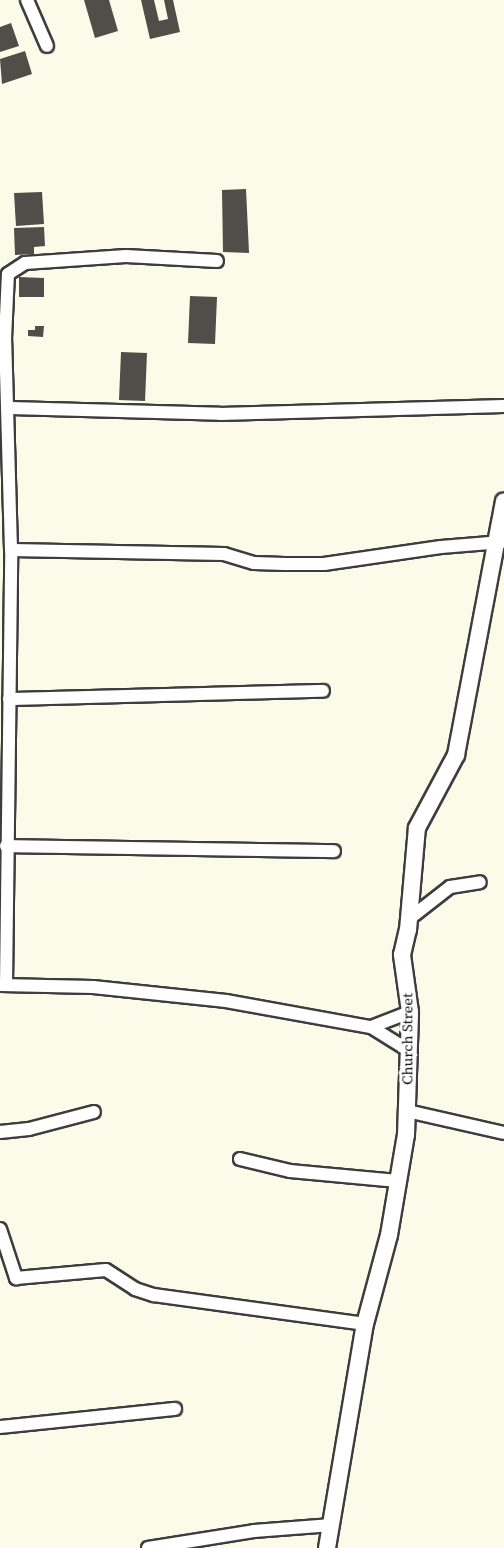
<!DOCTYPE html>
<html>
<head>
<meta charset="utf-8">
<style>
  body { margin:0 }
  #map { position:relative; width:504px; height:1548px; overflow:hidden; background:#fcfbea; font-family:"Source Serif 4",serif }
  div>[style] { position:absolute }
  .building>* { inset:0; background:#514d48 }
  .roads { filter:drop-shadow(2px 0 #3d3d3d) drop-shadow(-2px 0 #3d3d3d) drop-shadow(0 2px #3d3d3d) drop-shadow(0 -2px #3d3d3d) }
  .minor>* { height:12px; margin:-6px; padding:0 6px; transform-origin:6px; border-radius:6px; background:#fff }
  .tertiary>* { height:16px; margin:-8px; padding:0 8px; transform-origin:8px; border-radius:8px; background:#fff }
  span { translate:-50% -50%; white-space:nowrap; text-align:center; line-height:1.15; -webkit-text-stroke:6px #fff; paint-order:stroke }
  .street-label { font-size:15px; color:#0a0a0a }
</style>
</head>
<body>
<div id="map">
  <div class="building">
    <div style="clip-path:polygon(84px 0,109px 0,118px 31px,95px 38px)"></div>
    <div style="clip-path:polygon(141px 0,154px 0,159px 21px,168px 19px,164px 0,173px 0,180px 32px,150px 39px)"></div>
    <div style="clip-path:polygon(11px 23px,19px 46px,0 52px,0 27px)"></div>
    <div style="clip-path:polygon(25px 51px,32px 74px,2px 84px,0 59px)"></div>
    <div style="clip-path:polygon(246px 189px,249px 253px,223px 252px,222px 190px)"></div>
    <div style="clip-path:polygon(42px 192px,44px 224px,16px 226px,14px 193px)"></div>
    <div style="clip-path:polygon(44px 227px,45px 246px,34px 247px,34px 254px,15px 255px,14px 228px)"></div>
    <div style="clip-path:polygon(19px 277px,44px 278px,44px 297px,19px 297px)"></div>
    <div style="clip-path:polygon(190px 296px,217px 297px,215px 344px,188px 343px)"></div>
    <div style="clip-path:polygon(35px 326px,44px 326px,43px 337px,28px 336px,28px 330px,35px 330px)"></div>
    <div style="clip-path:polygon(121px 352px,147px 353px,145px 401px,119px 400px)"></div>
  </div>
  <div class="roads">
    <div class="minor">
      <div style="left:27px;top:0;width:50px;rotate:66.5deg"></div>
      <div style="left:10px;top:408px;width:210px;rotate:1.6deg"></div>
      <div style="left:220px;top:414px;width:284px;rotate:-1.6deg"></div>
      <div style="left:11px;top:550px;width:213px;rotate:1.1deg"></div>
      <div style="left:224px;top:554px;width:31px;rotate:17deg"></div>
      <div style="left:254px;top:563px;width:31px;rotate:2deg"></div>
      <div style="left:285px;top:564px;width:39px"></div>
      <div style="left:324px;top:564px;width:118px;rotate:-8.3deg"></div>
      <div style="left:441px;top:547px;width:61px;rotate:-4.7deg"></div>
      <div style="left:9px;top:699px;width:314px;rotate:-1.5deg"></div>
      <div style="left:6px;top:846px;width:328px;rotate:0.9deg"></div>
      <div style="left:409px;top:919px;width:52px;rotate:-38deg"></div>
      <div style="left:450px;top:887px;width:30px;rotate:-9deg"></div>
      <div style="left:1px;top:985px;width:92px;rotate:1.2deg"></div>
      <div style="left:93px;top:987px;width:134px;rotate:6deg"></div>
      <div style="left:226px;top:1001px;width:147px;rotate:10.2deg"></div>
      <div style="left:371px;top:1027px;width:42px;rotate:-21deg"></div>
      <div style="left:6px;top:985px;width:435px;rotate:-89.3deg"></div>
      <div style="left:11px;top:550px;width:211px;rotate:-91.6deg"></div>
      <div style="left:5px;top:339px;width:65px;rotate:-87.4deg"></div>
      <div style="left:8px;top:274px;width:20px;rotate:-33deg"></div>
      <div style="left:25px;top:263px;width:101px;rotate:-4deg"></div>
      <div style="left:126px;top:256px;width:91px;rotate:3.1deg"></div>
      <div style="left:371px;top:1027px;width:44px;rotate:31.9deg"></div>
      <div style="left:407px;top:1111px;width:99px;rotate:12.8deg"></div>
      <div style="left:0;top:1132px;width:29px;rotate:-6deg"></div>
      <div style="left:29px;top:1129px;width:67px;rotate:-14.7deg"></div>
      <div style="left:240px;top:1159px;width:51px;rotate:13.5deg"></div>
      <div style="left:290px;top:1171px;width:108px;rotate:5.3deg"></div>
      <div style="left:0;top:1229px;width:52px;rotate:71.9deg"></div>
      <div style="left:16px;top:1278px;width:90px;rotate:-5.1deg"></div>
      <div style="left:106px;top:1270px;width:35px;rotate:33deg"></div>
      <div style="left:135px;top:1289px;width:20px;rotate:18deg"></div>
      <div style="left:154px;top:1295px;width:213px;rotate:7.8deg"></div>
      <div style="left:0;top:1427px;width:176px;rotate:-5.9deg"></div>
      <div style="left:148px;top:1548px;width:107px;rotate:-9.1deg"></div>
      <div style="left:254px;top:1531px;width:78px;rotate:-4.4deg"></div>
    </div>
    <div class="tertiary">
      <div style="left:327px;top:1548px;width:227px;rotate:-80.4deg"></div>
      <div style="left:365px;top:1324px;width:92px;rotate:-74.9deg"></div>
      <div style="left:389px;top:1235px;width:101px;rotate:-80.4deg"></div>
      <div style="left:406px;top:1135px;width:123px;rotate:-88.1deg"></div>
      <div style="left:410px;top:1012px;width:58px;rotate:-98deg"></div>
      <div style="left:402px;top:955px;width:26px;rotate:-77deg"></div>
      <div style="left:408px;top:930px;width:102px;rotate:-85deg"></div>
      <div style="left:417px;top:828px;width:83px;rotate:-61.9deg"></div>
      <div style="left:456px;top:755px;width:258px;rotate:-79.3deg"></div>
    </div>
  </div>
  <div class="street-label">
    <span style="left:407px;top:1039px;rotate:-90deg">Church Street</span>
  </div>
</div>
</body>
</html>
